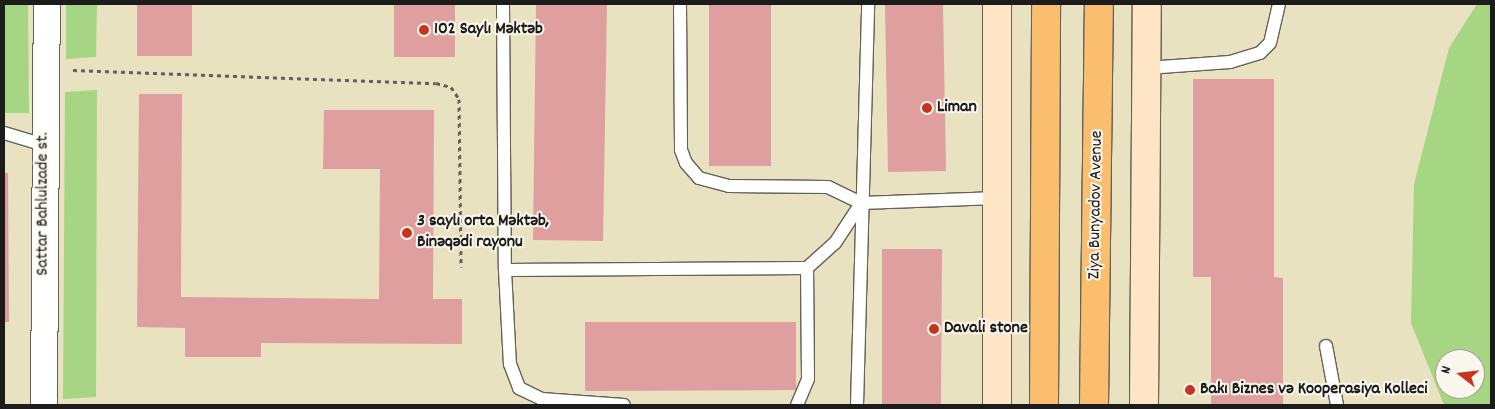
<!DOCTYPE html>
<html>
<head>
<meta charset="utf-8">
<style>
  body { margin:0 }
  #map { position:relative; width:1495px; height:409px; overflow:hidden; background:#e9e2c1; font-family:Dekko,sans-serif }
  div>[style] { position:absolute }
  .green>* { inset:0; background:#a6d583 }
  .building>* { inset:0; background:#df9f9e }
  .path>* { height:3px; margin-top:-1.5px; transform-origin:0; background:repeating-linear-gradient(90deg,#646156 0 4px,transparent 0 8px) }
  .roads { filter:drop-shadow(1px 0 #646156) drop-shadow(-1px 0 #646156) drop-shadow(0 1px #646156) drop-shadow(0 -1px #646156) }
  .lane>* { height:12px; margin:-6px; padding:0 6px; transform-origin:6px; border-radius:6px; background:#fff }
  .street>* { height:26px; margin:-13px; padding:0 13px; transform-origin:13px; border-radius:13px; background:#fff }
  .secondary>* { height:28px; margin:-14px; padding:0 14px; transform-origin:14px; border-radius:14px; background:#fde5c5 }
  .primary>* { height:28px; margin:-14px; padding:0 14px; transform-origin:14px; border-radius:14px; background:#fabe6e }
  .dots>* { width:14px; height:14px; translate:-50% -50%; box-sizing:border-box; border:2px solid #fbf7ec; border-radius:50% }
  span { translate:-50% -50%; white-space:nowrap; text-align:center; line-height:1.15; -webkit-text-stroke:4px #fbf7ec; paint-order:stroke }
  .poi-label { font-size:18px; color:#1c1c1c; font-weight:700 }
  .left { translate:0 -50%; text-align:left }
  .street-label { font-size:18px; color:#1c1c1c }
  .frame { position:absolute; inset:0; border:5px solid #1c1c1c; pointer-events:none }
  .north { position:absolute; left:1435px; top:349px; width:50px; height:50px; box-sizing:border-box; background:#fbf7ec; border:1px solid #a29f99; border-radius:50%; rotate:286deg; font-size:14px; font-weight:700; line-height:20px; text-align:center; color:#1c1c1c }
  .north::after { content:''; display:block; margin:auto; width:18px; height:22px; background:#c8321e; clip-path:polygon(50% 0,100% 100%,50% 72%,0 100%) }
</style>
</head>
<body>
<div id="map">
  <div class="green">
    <div style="clip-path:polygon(4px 4px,28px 4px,29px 113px,4px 113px)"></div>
    <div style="clip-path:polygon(66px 4px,97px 4px,96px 57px,66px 59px)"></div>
    <div style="clip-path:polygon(evenodd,1477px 4px,1491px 4px,1491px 405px,1444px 405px,1411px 323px,1414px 184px,1449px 48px,1477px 4px,1445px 359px,1475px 359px,1475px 389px,1445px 389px,1445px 359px)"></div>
    <div style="clip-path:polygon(97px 90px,96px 397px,63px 399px,65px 92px)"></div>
  </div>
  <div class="building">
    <div style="clip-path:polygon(137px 4px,192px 4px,192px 56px,137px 56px)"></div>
    <div style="clip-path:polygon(394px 4px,455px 4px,455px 57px,394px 57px)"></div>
    <div style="clip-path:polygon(536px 4px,607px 4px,603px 241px,533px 240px)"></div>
    <div style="clip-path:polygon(709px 4px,771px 4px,771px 166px,709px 166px)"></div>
    <div style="clip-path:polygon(885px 4px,943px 4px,946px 171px,888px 172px)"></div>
    <div style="clip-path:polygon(1193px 79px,1274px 79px,1274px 277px,1283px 278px,1283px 405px,1211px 405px,1211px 277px,1193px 277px)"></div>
    <div style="clip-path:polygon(139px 94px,182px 94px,181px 297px,379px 299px,380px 169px,323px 169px,324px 110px,434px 110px,433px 299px,462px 299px,462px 344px,261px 343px,261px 357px,185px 357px,185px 328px,137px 327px)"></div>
    <div style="clip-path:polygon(4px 173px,8px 173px,9px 322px,4px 322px)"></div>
    <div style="clip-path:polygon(882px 249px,942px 249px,941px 405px,882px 405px)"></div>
    <div style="clip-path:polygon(585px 322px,796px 322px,796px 390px,585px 391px)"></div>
  </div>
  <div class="path">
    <div style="left:73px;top:70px;width:363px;rotate:2.1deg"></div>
    <div style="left:436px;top:83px;width:16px;rotate:15deg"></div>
    <div style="left:451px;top:87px;width:14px;rotate:56deg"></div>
    <div style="left:459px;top:99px;width:168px;rotate:89.3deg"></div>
  </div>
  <div class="roads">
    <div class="lane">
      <div style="left:503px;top:4px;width:266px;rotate:89.6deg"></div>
      <div style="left:505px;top:270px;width:94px;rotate:87deg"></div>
      <div style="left:510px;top:364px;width:26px;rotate:69deg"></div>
      <div style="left:519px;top:388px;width:25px;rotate:26deg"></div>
      <div style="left:542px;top:399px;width:82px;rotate:4.2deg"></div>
      <div style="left:680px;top:4px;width:146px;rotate:89.6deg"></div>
      <div style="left:681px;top:150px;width:14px;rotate:69deg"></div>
      <div style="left:686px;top:163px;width:20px;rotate:49deg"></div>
      <div style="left:699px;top:178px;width:31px;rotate:15deg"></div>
      <div style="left:729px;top:186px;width:99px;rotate:0.6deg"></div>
      <div style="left:828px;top:187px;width:37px;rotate:26deg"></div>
      <div style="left:861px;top:203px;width:137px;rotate:-2.1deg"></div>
      <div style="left:1147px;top:68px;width:83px;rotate:-4.1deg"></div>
      <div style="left:1230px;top:62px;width:31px;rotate:-17deg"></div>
      <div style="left:1260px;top:53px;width:14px;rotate:-45deg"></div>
      <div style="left:1270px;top:43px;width:40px;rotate:-77deg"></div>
      <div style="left:4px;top:133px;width:42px;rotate:16.7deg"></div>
      <div style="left:505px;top:270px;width:302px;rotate:-0.4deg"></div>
      <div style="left:807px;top:268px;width:38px;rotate:-42deg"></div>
      <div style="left:835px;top:243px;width:45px;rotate:-56.7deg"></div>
      <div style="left:1326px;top:346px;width:60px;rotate:79.4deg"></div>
      <div style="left:797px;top:405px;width:28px;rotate:-67deg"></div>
      <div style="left:808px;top:379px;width:111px;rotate:-90.5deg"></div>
      <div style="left:857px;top:405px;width:401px;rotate:-88.4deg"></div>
    </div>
    <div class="street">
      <div style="left:44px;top:405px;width:401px;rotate:-89.6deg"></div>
    </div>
    <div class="secondary">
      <div style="left:997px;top:4px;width:401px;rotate:90deg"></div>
      <div style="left:1144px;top:405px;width:401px;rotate:-89.6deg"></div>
    </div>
    <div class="primary">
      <div style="left:1044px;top:405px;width:401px;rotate:-89.7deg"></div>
      <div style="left:1094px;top:405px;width:401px;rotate:-89.3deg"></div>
    </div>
  </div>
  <div class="dots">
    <div style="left:424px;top:30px;background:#c8321e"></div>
    <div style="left:927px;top:108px;background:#c8321e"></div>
    <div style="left:407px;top:233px;background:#c8321e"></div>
    <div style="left:934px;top:329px;background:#c8321e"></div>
    <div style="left:1190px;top:390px;background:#c8321e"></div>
  </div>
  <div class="poi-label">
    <span class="left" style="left:434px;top:30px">102 Saylı Məktəb</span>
    <span class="left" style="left:937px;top:108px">Liman</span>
    <span class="left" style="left:417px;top:233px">3 saylı orta Məktəb,<br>Binəqədi rayonu</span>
    <span class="left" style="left:944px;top:329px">Davali stone</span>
    <span class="left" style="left:1200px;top:390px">Bakı Biznes və Kooperasiya Kolleci</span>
  </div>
  <div class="street-label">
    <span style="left:44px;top:204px;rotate:-90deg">Sattar Bahlulzade st.</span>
    <span style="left:1097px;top:205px;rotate:-89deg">Ziya Bunyadov Avenue</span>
  </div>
  <div class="frame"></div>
  <div class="north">N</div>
</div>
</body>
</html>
